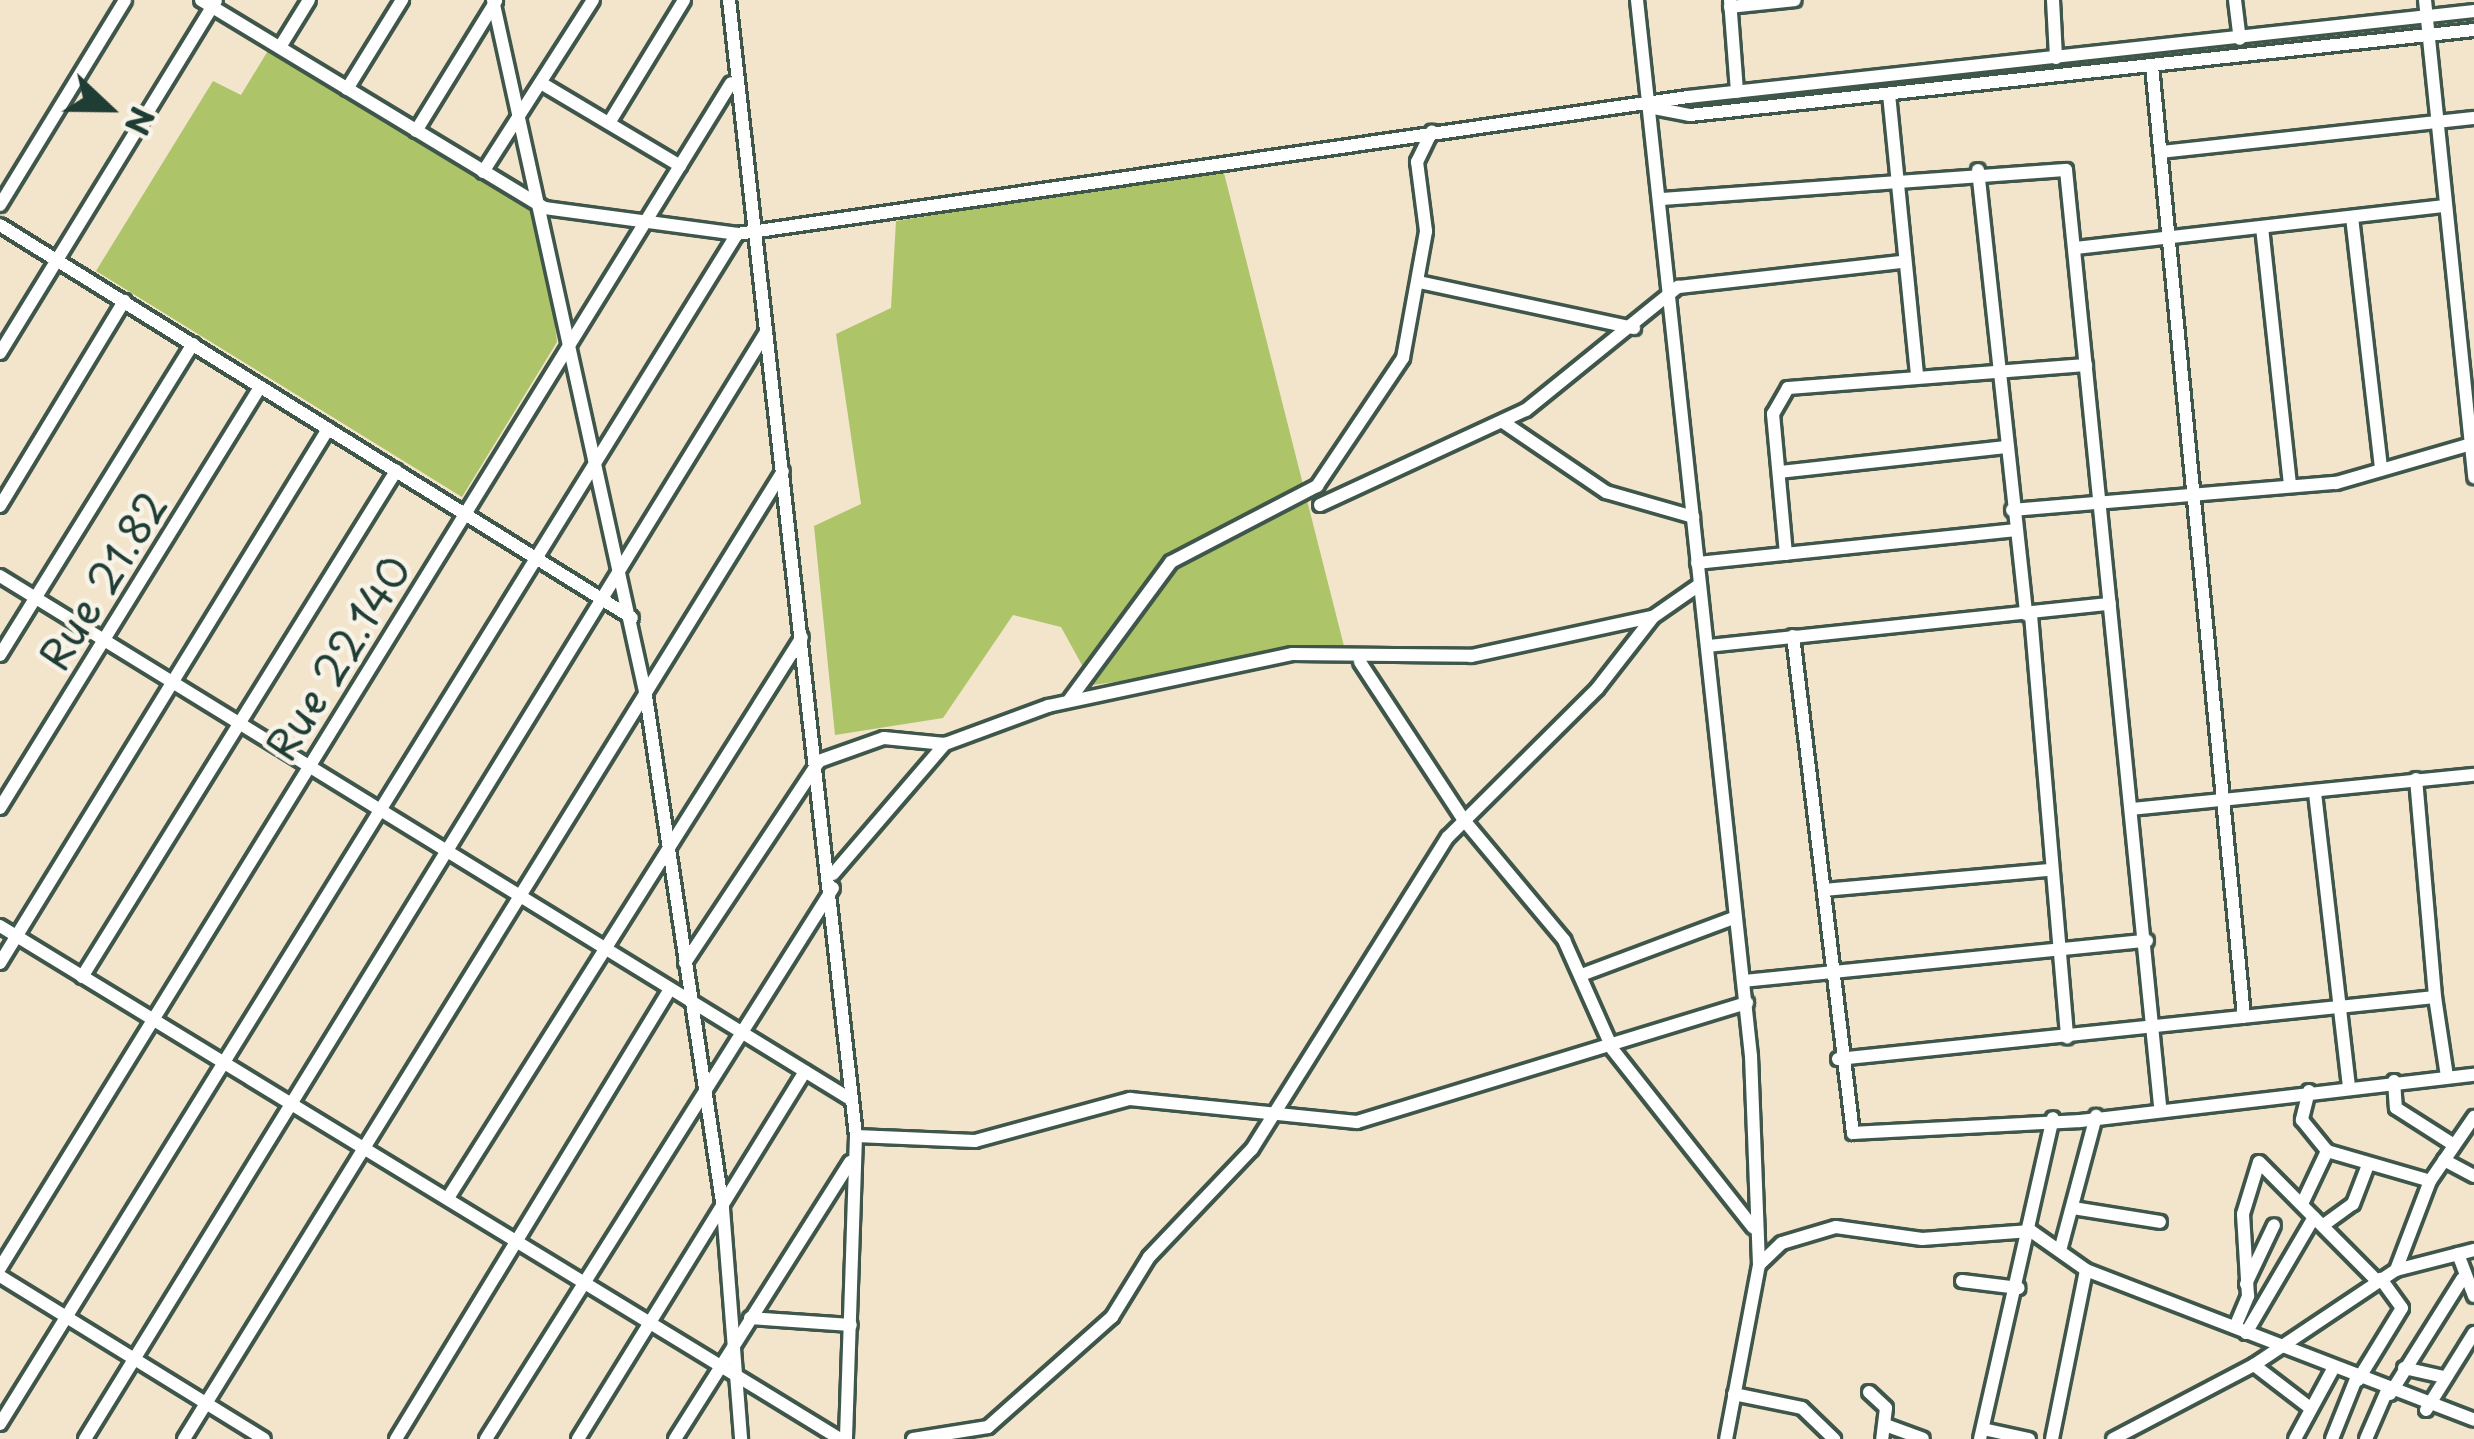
<!DOCTYPE html>
<html>
<head>
<meta charset="utf-8">
<style>
  body { margin:0 }
  #map { position:relative; width:2474px; height:1439px; overflow:hidden; background:#f2e5cc; font-family:"Playpen Sans",sans-serif }
  div>[style] { position:absolute }
  .green>* { inset:0; background:#aec469 }
  .roads { filter:drop-shadow(3px 0 #3f564b) drop-shadow(-3px 0 #3f564b) drop-shadow(0 3px #3f564b) drop-shadow(0 -3px #3f564b) }
  .minor>* { height:12px; margin:-6px; padding:0 6px; transform-origin:6px; border-radius:6px; background:#fff }
  span { translate:-50% -50%; white-space:nowrap; text-align:center; line-height:1.15; -webkit-text-stroke:9px #f7f3e8; paint-order:stroke }
  .street-label { font-size:42px; color:#1f3d34 }
  .north { position:absolute; left:48px; top:48px; width:120px; height:120px; -webkit-text-stroke:9px #f7f3e8; paint-order:stroke; rotate:112deg; font-size:33px; font-weight:700; line-height:48px; text-align:center; color:#1f3d34 }
  .north::after { content:''; display:block; margin:auto; width:42px; height:54px; background:#1f3d34; clip-path:polygon(50% 0,100% 100%,50% 72%,0 100%) }
</style>
</head>
<body>
<div id="map">
  <div class="green">
    <div style="clip-path:polygon(269px 49px,542px 216px,557px 342px,462px 497px,96px 271px,213px 81px,241px 95px)"></div>
    <div style="clip-path:polygon(1223px 169px,1345px 650px,1093px 685px,1061px 627px,1013px 615px,943px 718px,835px 735px,814px 526px,861px 504px,836px 334px,891px 308px,896px 221px)"></div>
  </div>
  <div class="roads">
    <div class="minor">
      <div style="left:201px;top:0;width:402px;rotate:31.2deg"></div>
      <div style="left:545px;top:208px;width:194px;rotate:7.7deg"></div>
      <div style="left:737px;top:234px;width:961px;rotate:-8.2deg"></div>
      <div style="left:1688px;top:97px;width:791px;rotate:-6.24deg"></div>
      <div style="left:493px;top:0;width:713px;rotate:77.6deg"></div>
      <div style="left:646px;top:696px;width:519px;rotate:81.46deg"></div>
      <div style="left:723px;top:1209px;width:231px;rotate:85.5deg"></div>
      <div style="left:729px;top:0;width:1143px;rotate:83.62deg"></div>
      <div style="left:856px;top:1136px;width:303px;rotate:91.9deg"></div>
      <div style="left:1637px;top:0;width:1062px;rotate:83.84deg"></div>
      <div style="left:1751px;top:1056px;width:209px;rotate:87.8deg"></div>
      <div style="left:1759px;top:1265px;width:177px;rotate:100.7deg"></div>
      <div style="left:1730px;top:0;width:92px;rotate:85.6deg"></div>
      <div style="left:2053px;top:0;width:58px;rotate:87deg"></div>
      <div style="left:2235px;top:0;width:39px;rotate:83deg"></div>
      <div style="left:2425px;top:0;width:480px;rotate:84.1deg"></div>
      <div style="left:1730px;top:7px;width:65px;rotate:-6.1deg"></div>
      <div style="left:280px;top:47px;width:55px;rotate:-58.3deg"></div>
      <div style="left:2152px;top:66px;width:955px;rotate:84.47deg"></div>
      <div style="left:541px;top:83px;width:162px;rotate:30.8deg"></div>
      <div style="left:347px;top:89px;width:105px;rotate:-58.3deg"></div>
      <div style="left:1889px;top:94px;width:280px;rotate:84.3deg"></div>
      <div style="left:1654px;top:108px;width:37px;rotate:11deg"></div>
      <div style="left:1690px;top:115px;width:789px;rotate:-6.19deg"></div>
      <div style="left:609px;top:123px;width:144px;rotate:-58.6deg"></div>
      <div style="left:416px;top:131px;width:153px;rotate:-58.4deg"></div>
      <div style="left:2161px;top:152px;width:315px;rotate:-6.2deg"></div>
      <div style="left:1978px;top:170px;width:447px;rotate:83.8deg"></div>
      <div style="left:483px;top:172px;width:204px;rotate:-57.4deg"></div>
      <div style="left:1661px;top:199px;width:406px;rotate:-4.1deg"></div>
      <div style="left:2066px;top:170px;width:940px;rotate:84.26deg"></div>
      <div style="left:0;top:205px;width:240px;rotate:-58.6deg"></div>
      <div style="left:2352px;top:217px;width:254px;rotate:83.4deg"></div>
      <div style="left:0;top:225px;width:744px;rotate:31.87deg"></div>
      <div style="left:2262px;top:227px;width:260px;rotate:83.8deg"></div>
      <div style="left:2075px;top:248px;width:373px;rotate:-6.5deg"></div>
      <div style="left:1419px;top:282px;width:220px;rotate:12.1deg"></div>
      <div style="left:0;top:353px;width:413px;rotate:-58.5deg"></div>
      <div style="left:1503px;top:422px;width:125px;rotate:34.2deg"></div>
      <div style="left:1606px;top:492px;width:91px;rotate:16deg"></div>
      <div style="left:1780px;top:472px;width:226px;rotate:-6.3deg"></div>
      <div style="left:1320px;top:505px;width:227px;rotate:-24.8deg"></div>
      <div style="left:1526px;top:410px;width:196px;rotate:-39deg"></div>
      <div style="left:1678px;top:287px;width:225px;rotate:-6.4deg"></div>
      <div style="left:0;top:506px;width:240px;rotate:-58.8deg"></div>
      <div style="left:2012px;top:510px;width:325px;rotate:-4.8deg"></div>
      <div style="left:2336px;top:483px;width:141px;rotate:-16.1deg"></div>
      <div style="left:1786px;top:554px;width:141px;rotate:-95.3deg"></div>
      <div style="left:1773px;top:414px;width:30px;rotate:-60deg"></div>
      <div style="left:1788px;top:388px;width:299px;rotate:-4.4deg"></div>
      <div style="left:1697px;top:563px;width:320px;rotate:-5.9deg"></div>
      <div style="left:0;top:576px;width:998px;rotate:31.6deg"></div>
      <div style="left:2031px;top:615px;width:424px;rotate:85.1deg"></div>
      <div style="left:1793px;top:636px;width:501px;rotate:83.12deg"></div>
      <div style="left:1853px;top:1133px;width:227px;rotate:-3deg"></div>
      <div style="left:2080px;top:1121px;width:397px;rotate:-6.7deg"></div>
      <div style="left:1708px;top:646px;width:404px;rotate:-6deg"></div>
      <div style="left:0;top:655px;width:366px;rotate:-58.2deg"></div>
      <div style="left:1360px;top:662px;width:188px;rotate:56.7deg"></div>
      <div style="left:1463px;top:819px;width:158px;rotate:50.1deg"></div>
      <div style="left:1564px;top:940px;width:120px;rotate:66deg"></div>
      <div style="left:1613px;top:1050px;width:226px;rotate:51.7deg"></div>
      <div style="left:1070px;top:699px;width:170px;rotate:-53.6deg"></div>
      <div style="left:1171px;top:562px;width:165px;rotate:-27.5deg"></div>
      <div style="left:1317px;top:486px;width:154px;rotate:-56.1deg"></div>
      <div style="left:1403px;top:358px;width:129px;rotate:-79.7deg"></div>
      <div style="left:1426px;top:231px;width:70px;rotate:-97.4deg"></div>
      <div style="left:1417px;top:162px;width:34px;rotate:-64deg"></div>
      <div style="left:2416px;top:779px;width:219px;rotate:85deg"></div>
      <div style="left:2315px;top:793px;width:296px;rotate:83.4deg"></div>
      <div style="left:0;top:808px;width:495px;rotate:-58.3deg"></div>
      <div style="left:2131px;top:809px;width:345px;rotate:-5.7deg"></div>
      <div style="left:833px;top:874px;width:172px;rotate:-49.3deg"></div>
      <div style="left:945px;top:744px;width:110px;rotate:-20.3deg"></div>
      <div style="left:1048px;top:706px;width:249px;rotate:-12deg"></div>
      <div style="left:1292px;top:654px;width:179px;rotate:0.6deg"></div>
      <div style="left:1471px;top:656px;width:185px;rotate:-12.2deg"></div>
      <div style="left:1824px;top:890px;width:226px;rotate:-5.1deg"></div>
      <div style="left:0;top:926px;width:984px;rotate:31.41deg"></div>
      <div style="left:0;top:963px;width:627px;rotate:-58.44deg"></div>
      <div style="left:685px;top:963px;width:242px;rotate:-56.4deg"></div>
      <div style="left:819px;top:761px;width:69px;rotate:-19.5deg"></div>
      <div style="left:884px;top:738px;width:61px;rotate:5.6deg"></div>
      <div style="left:1584px;top:974px;width:160px;rotate:-20.5deg"></div>
      <div style="left:82px;top:977px;width:596px;rotate:-58.18deg"></div>
      <div style="left:1743px;top:981px;width:406px;rotate:-5.7deg"></div>
      <div style="left:1838px;top:1059px;width:600px;rotate:-5.93deg"></div>
      <div style="left:2435px;top:997px;width:80px;rotate:81.4deg"></div>
      <div style="left:2394px;top:1081px;width:27px;rotate:86deg"></div>
      <div style="left:2396px;top:1108px;width:69px;rotate:32.5deg"></div>
      <div style="left:2309px;top:1091px;width:30px;rotate:104deg"></div>
      <div style="left:2302px;top:1120px;width:40px;rotate:51deg"></div>
      <div style="left:2327px;top:1151px;width:107px;rotate:16.2deg"></div>
      <div style="left:856px;top:1136px;width:119px;rotate:2.4deg"></div>
      <div style="left:975px;top:1141px;width:161px;rotate:-15.2deg"></div>
      <div style="left:1130px;top:1099px;width:228px;rotate:5.8deg"></div>
      <div style="left:1357px;top:1122px;width:408px;rotate:-17deg"></div>
      <div style="left:2444px;top:1160px;width:34px;rotate:28deg"></div>
      <div style="left:448px;top:1198px;width:663px;rotate:-57.75deg"></div>
      <div style="left:2302px;top:1204px;width:59px;rotate:-64.7deg"></div>
      <div style="left:2073px;top:1208px;width:88px;rotate:9.1deg"></div>
      <div style="left:2325px;top:1224px;width:34px;rotate:-36deg"></div>
      <div style="left:2353px;top:1204px;width:39px;rotate:-69deg"></div>
      <div style="left:2061px;top:1247px;width:136px;rotate:-75deg"></div>
      <div style="left:2458px;top:1254px;width:45px;rotate:69.1deg"></div>
      <div style="left:1760px;top:1264px;width:30px;rotate:-44deg"></div>
      <div style="left:1782px;top:1243px;width:56px;rotate:-16.5deg"></div>
      <div style="left:1836px;top:1227px;width:87px;rotate:7.9deg"></div>
      <div style="left:1922px;top:1239px;width:109px;rotate:-4.2deg"></div>
      <div style="left:2031px;top:1231px;width:67px;rotate:35.3deg"></div>
      <div style="left:2086px;top:1270px;width:416px;rotate:21.1deg"></div>
      <div style="left:0;top:1268px;width:1392px;rotate:-58.33deg"></div>
      <div style="left:2396px;top:1270px;width:95px;rotate:-69.1deg"></div>
      <div style="left:2430px;top:1181px;width:78px;rotate:-55.5deg"></div>
      <div style="left:0;top:1276px;width:310px;rotate:31.7deg"></div>
      <div style="left:1962px;top:1281px;width:57px;rotate:7deg"></div>
      <div style="left:2246px;top:1284px;width:65px;rotate:-64.6deg"></div>
      <div style="left:750px;top:1318px;width:101px;rotate:4deg"></div>
      <div style="left:2235px;top:1327px;width:34px;rotate:-67deg"></div>
      <div style="left:2248px;top:1296px;width:82px;rotate:-93.5deg"></div>
      <div style="left:2243px;top:1214px;width:54px;rotate:-72.9deg"></div>
      <div style="left:2259px;top:1162px;width:169px;rotate:45.2deg"></div>
      <div style="left:2246px;top:1333px;width:134px;rotate:-59.6deg"></div>
      <div style="left:2254px;top:1365px;width:69px;rotate:37.4deg"></div>
      <div style="left:2404px;top:1368px;width:41px;rotate:12.7deg"></div>
      <div style="left:2358px;top:1380px;width:84px;rotate:-58.6deg"></div>
      <div style="left:2402px;top:1308px;width:36px;rotate:-126deg"></div>
      <div style="left:1869px;top:1392px;width:23px;rotate:43deg"></div>
      <div style="left:1886px;top:1408px;width:31px;rotate:97deg"></div>
      <div style="left:1734px;top:1394px;width:69px;rotate:11.6deg"></div>
      <div style="left:1802px;top:1408px;width:45px;rotate:44.1deg"></div>
      <div style="left:2390px;top:1394px;width:136px;rotate:-57.9deg"></div>
      <div style="left:2426px;top:1410px;width:91px;rotate:-58.1deg"></div>
      <div style="left:0;top:1424px;width:1400px;rotate:-58.23deg"></div>
      <div style="left:1888px;top:1426px;width:37px;rotate:20deg"></div>
      <div style="left:1983px;top:1429px;width:47px;rotate:12.3deg"></div>
      <div style="left:85px;top:1439px;width:1300px;rotate:-58.4deg"></div>
      <div style="left:184px;top:1439px;width:1138px;rotate:-58.25deg"></div>
      <div style="left:396px;top:1439px;width:527px;rotate:-58.66deg"></div>
      <div style="left:486px;top:1439px;width:651px;rotate:-57.8deg"></div>
      <div style="left:578px;top:1439px;width:432px;rotate:-58.3deg"></div>
      <div style="left:675px;top:1439px;width:328px;rotate:-57.7deg"></div>
      <div style="left:913px;top:1439px;width:76px;rotate:-9.1deg"></div>
      <div style="left:988px;top:1427px;width:166px;rotate:-41.6deg"></div>
      <div style="left:1112px;top:1317px;width:70px;rotate:-58.3deg"></div>
      <div style="left:1149px;top:1257px;width:149px;rotate:-46.4deg"></div>
      <div style="left:1252px;top:1149px;width:368px;rotate:-57.9deg"></div>
      <div style="left:1448px;top:837px;width:210px;rotate:-44.8deg"></div>
      <div style="left:1597px;top:689px;width:91px;rotate:-52.1deg"></div>
      <div style="left:1653px;top:617px;width:56px;rotate:-34.8deg"></div>
      <div style="left:1980px;top:1439px;width:329px;rotate:-77.2deg"></div>
      <div style="left:2052px;top:1439px;width:172px;rotate:-78.6deg"></div>
      <div style="left:2113px;top:1439px;width:159px;rotate:-27.7deg"></div>
      <div style="left:2254px;top:1365px;width:171px;rotate:-33.8deg"></div>
      <div style="left:2396px;top:1270px;width:81px;rotate:-14.4deg"></div>
      <div style="left:2295px;top:1439px;width:80px;rotate:-61.5deg"></div>
      <div style="left:2332px;top:1439px;width:65px;rotate:-68.2deg"></div>
      <div style="left:2366px;top:1439px;width:50px;rotate:-66.5deg"></div>
    </div>
  </div>
  <div class="street-label">
    <span style="left:102px;top:580px;rotate:-58deg">Rue 21.82</span>
    <span style="left:337px;top:657px;rotate:-58deg">Rue 22.140</span>
  </div>
  <div class="north">N</div>
</div>
</body>
</html>
